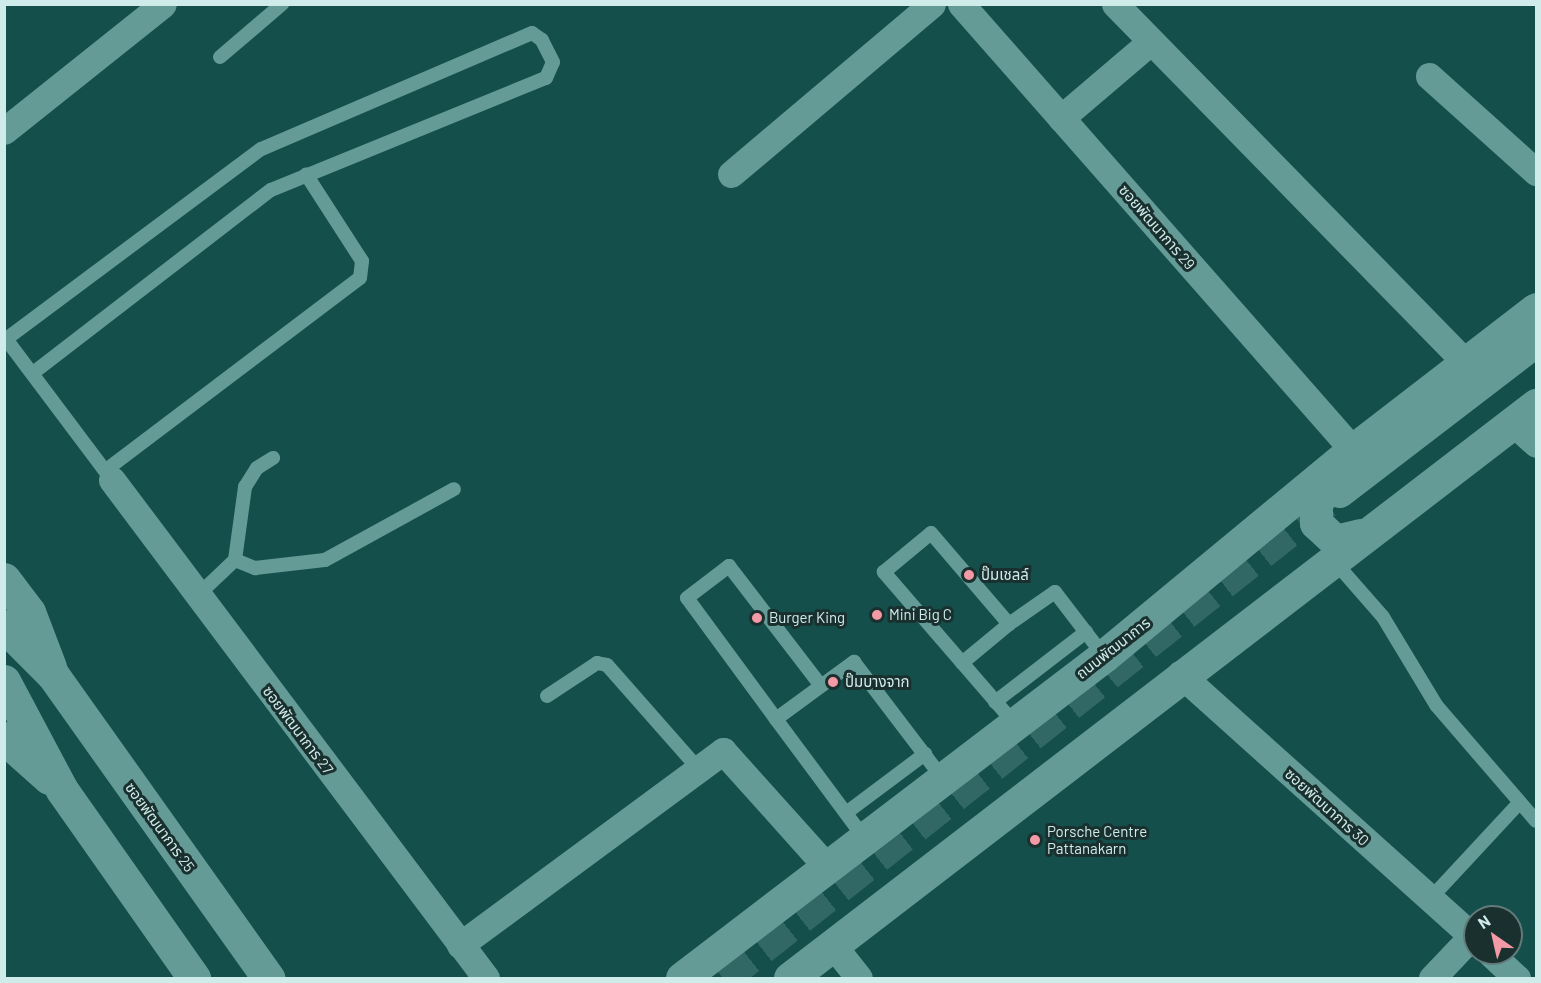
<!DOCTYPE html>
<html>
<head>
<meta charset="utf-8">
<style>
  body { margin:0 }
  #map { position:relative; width:1541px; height:983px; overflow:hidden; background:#154f4c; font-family:Barlow,"Noto Sans Thai",sans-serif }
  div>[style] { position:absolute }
  .secondary-tunnel>* { height:33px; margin-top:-16.5px; transform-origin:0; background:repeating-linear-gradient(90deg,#316764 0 33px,transparent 0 49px) }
  .service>* { height:14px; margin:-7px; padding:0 7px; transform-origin:7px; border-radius:7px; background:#649b97 }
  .minor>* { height:27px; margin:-13.5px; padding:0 13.5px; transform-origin:13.5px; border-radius:13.5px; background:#649b97 }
  .secondary>* { height:33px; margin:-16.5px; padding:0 16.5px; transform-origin:16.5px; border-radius:16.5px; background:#649b97 }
  .dots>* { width:16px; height:16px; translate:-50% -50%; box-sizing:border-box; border:3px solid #19302f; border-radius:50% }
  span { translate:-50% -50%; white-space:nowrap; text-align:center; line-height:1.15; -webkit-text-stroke:6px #19302f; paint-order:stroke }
  .street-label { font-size:15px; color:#d0ecea }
  .poi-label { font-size:15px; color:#d0ecea }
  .left { translate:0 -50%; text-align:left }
  .frame { position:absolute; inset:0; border:6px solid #d0ecea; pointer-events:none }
  .north { position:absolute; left:1463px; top:905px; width:60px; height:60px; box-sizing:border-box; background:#19302f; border:2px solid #627b7a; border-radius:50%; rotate:326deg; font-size:16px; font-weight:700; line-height:24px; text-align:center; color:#d0ecea }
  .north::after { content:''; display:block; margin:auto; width:21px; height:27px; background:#f49aa6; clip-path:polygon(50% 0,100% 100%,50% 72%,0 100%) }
</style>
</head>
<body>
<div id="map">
  <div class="secondary-tunnel">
    <div style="left:723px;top:978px;width:780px;rotate:-38.34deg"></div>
  </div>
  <div class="service">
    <div style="left:220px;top:57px;width:82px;rotate:-40.5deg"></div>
    <div style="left:33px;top:373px;width:300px;rotate:-37.6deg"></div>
    <div style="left:271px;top:190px;width:297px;rotate:-22.2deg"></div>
    <div style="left:546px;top:78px;width:17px;rotate:-66deg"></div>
    <div style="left:553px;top:62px;width:25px;rotate:-117deg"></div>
    <div style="left:542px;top:40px;width:12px;rotate:-145deg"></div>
    <div style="left:532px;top:33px;width:295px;rotate:156.8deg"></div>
    <div style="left:261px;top:149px;width:318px;rotate:143.3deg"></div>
    <div style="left:6px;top:339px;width:176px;rotate:53.1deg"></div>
    <div style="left:106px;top:470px;width:318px;rotate:-37.1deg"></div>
    <div style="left:360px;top:278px;width:17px;rotate:-83deg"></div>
    <div style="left:362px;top:261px;width:103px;rotate:-122.8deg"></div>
    <div style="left:235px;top:560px;width:74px;rotate:-82.2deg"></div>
    <div style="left:245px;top:487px;width:22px;rotate:-58deg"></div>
    <div style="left:257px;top:468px;width:19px;rotate:-32deg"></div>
    <div style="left:1334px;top:561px;width:74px;rotate:48.8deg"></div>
    <div style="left:1383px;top:617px;width:103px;rotate:58.9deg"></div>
    <div style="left:1436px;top:705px;width:153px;rotate:49.2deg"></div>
    <div style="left:198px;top:595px;width:51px;rotate:-43.4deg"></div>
    <div style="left:235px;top:560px;width:22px;rotate:22deg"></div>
    <div style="left:255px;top:568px;width:70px;rotate:-6.5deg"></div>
    <div style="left:325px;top:560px;width:147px;rotate:-28.8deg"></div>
    <div style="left:962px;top:663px;width:61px;rotate:-39.7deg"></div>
    <div style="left:547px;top:696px;width:60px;rotate:-33.4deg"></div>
    <div style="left:597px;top:663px;width:10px;rotate:11deg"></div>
    <div style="left:607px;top:665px;width:135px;rotate:48.6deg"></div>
    <div style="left:995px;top:702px;width:115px;rotate:-37.6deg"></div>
    <div style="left:776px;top:719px;width:150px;rotate:-126.3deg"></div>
    <div style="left:687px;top:598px;width:53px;rotate:-37.3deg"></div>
    <div style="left:729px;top:566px;width:151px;rotate:52.5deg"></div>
    <div style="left:1015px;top:724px;width:201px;rotate:-130.8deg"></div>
    <div style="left:884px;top:572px;width:61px;rotate:-39.7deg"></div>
    <div style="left:931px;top:533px;width:120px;rotate:49.4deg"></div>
    <div style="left:1009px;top:624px;width:56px;rotate:-34.8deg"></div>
    <div style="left:1055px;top:592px;width:81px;rotate:52.6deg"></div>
    <div style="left:846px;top:813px;width:99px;rotate:-36.8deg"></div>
    <div style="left:865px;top:839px;width:149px;rotate:-126.6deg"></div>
    <div style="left:776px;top:719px;width:97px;rotate:-36.2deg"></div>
    <div style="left:854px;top:662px;width:147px;rotate:52.7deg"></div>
    <div style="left:1430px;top:899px;width:132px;rotate:-47.1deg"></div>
  </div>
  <div class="minor">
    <div style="left:961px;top:4px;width:594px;rotate:48.69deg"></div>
    <div style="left:1115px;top:4px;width:503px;rotate:45.64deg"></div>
    <div style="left:1429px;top:76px;width:144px;rotate:41.9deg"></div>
    <div style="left:1061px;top:118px;width:116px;rotate:-40.4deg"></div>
    <div style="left:4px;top:131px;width:203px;rotate:-38.6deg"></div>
    <div style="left:731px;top:174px;width:263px;rotate:-40.2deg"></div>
    <div style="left:1513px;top:423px;width:31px;rotate:42deg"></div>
    <div style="left:112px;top:480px;width:623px;rotate:53.09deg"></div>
    <div style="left:1180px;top:674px;width:397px;rotate:41.9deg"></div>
    <div style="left:832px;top:944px;width:43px;rotate:51.5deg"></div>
    <div style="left:460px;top:945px;width:327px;rotate:-36.4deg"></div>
    <div style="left:723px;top:751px;width:156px;rotate:48.1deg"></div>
    <div style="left:1490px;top:953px;width:37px;rotate:43deg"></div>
    <div style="left:1432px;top:978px;width:58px;rotate:-46.4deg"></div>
  </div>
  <div class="secondary">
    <div style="left:1331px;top:475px;width:34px;rotate:117deg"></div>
    <div style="left:1316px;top:505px;width:18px;rotate:90deg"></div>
    <div style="left:1316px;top:523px;width:26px;rotate:43deg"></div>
    <div style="left:1335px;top:541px;width:27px;rotate:-13deg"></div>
    <div style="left:1339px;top:491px;width:248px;rotate:-37.5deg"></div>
    <div style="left:4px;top:579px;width:41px;rotate:52.9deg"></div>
    <div style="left:29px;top:612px;width:59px;rotate:69.1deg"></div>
    <div style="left:4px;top:626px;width:69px;rotate:45deg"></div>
    <div style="left:53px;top:675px;width:372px;rotate:54.6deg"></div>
    <div style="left:4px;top:681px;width:123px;rotate:62deg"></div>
    <div style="left:62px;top:790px;width:230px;rotate:54.9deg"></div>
    <div style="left:4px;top:738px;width:60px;rotate:41.6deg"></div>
    <div style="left:682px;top:978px;width:531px;rotate:-37.34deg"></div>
    <div style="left:1104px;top:656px;width:323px;rotate:-39.6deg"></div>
    <div style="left:1353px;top:450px;width:231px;rotate:-37.6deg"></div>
    <div style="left:790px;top:978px;width:941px;rotate:-37.53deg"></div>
  </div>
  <div class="dots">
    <div style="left:969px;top:575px;background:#f49aa6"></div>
    <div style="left:877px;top:615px;background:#f49aa6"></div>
    <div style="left:757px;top:618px;background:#f49aa6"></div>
    <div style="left:833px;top:682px;background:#f49aa6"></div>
    <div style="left:1035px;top:840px;background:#f49aa6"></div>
  </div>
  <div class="street-label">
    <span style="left:1157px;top:227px;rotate:49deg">ซอยพัฒนาการ 29</span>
    <span style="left:1113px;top:648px;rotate:-38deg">ถนนพัฒนาการ</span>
    <span style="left:298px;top:730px;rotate:53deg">ซอยพัฒนาการ 27</span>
    <span style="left:1327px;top:807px;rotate:42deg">ซอยพัฒนาการ 30</span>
    <span style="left:160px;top:827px;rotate:54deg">ซอยพัฒนาการ 25</span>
  </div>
  <div class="poi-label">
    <span class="left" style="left:981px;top:575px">ปั๊มเชลล์</span>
    <span class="left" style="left:889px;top:615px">Mini Big C</span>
    <span class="left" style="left:769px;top:618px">Burger King</span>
    <span class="left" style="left:845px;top:682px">ปั๊มบางจาก</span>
    <span class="left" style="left:1047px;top:840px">Porsche Centre<br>Pattanakarn</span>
  </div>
  <div class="frame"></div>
  <div class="north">N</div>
</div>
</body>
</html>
